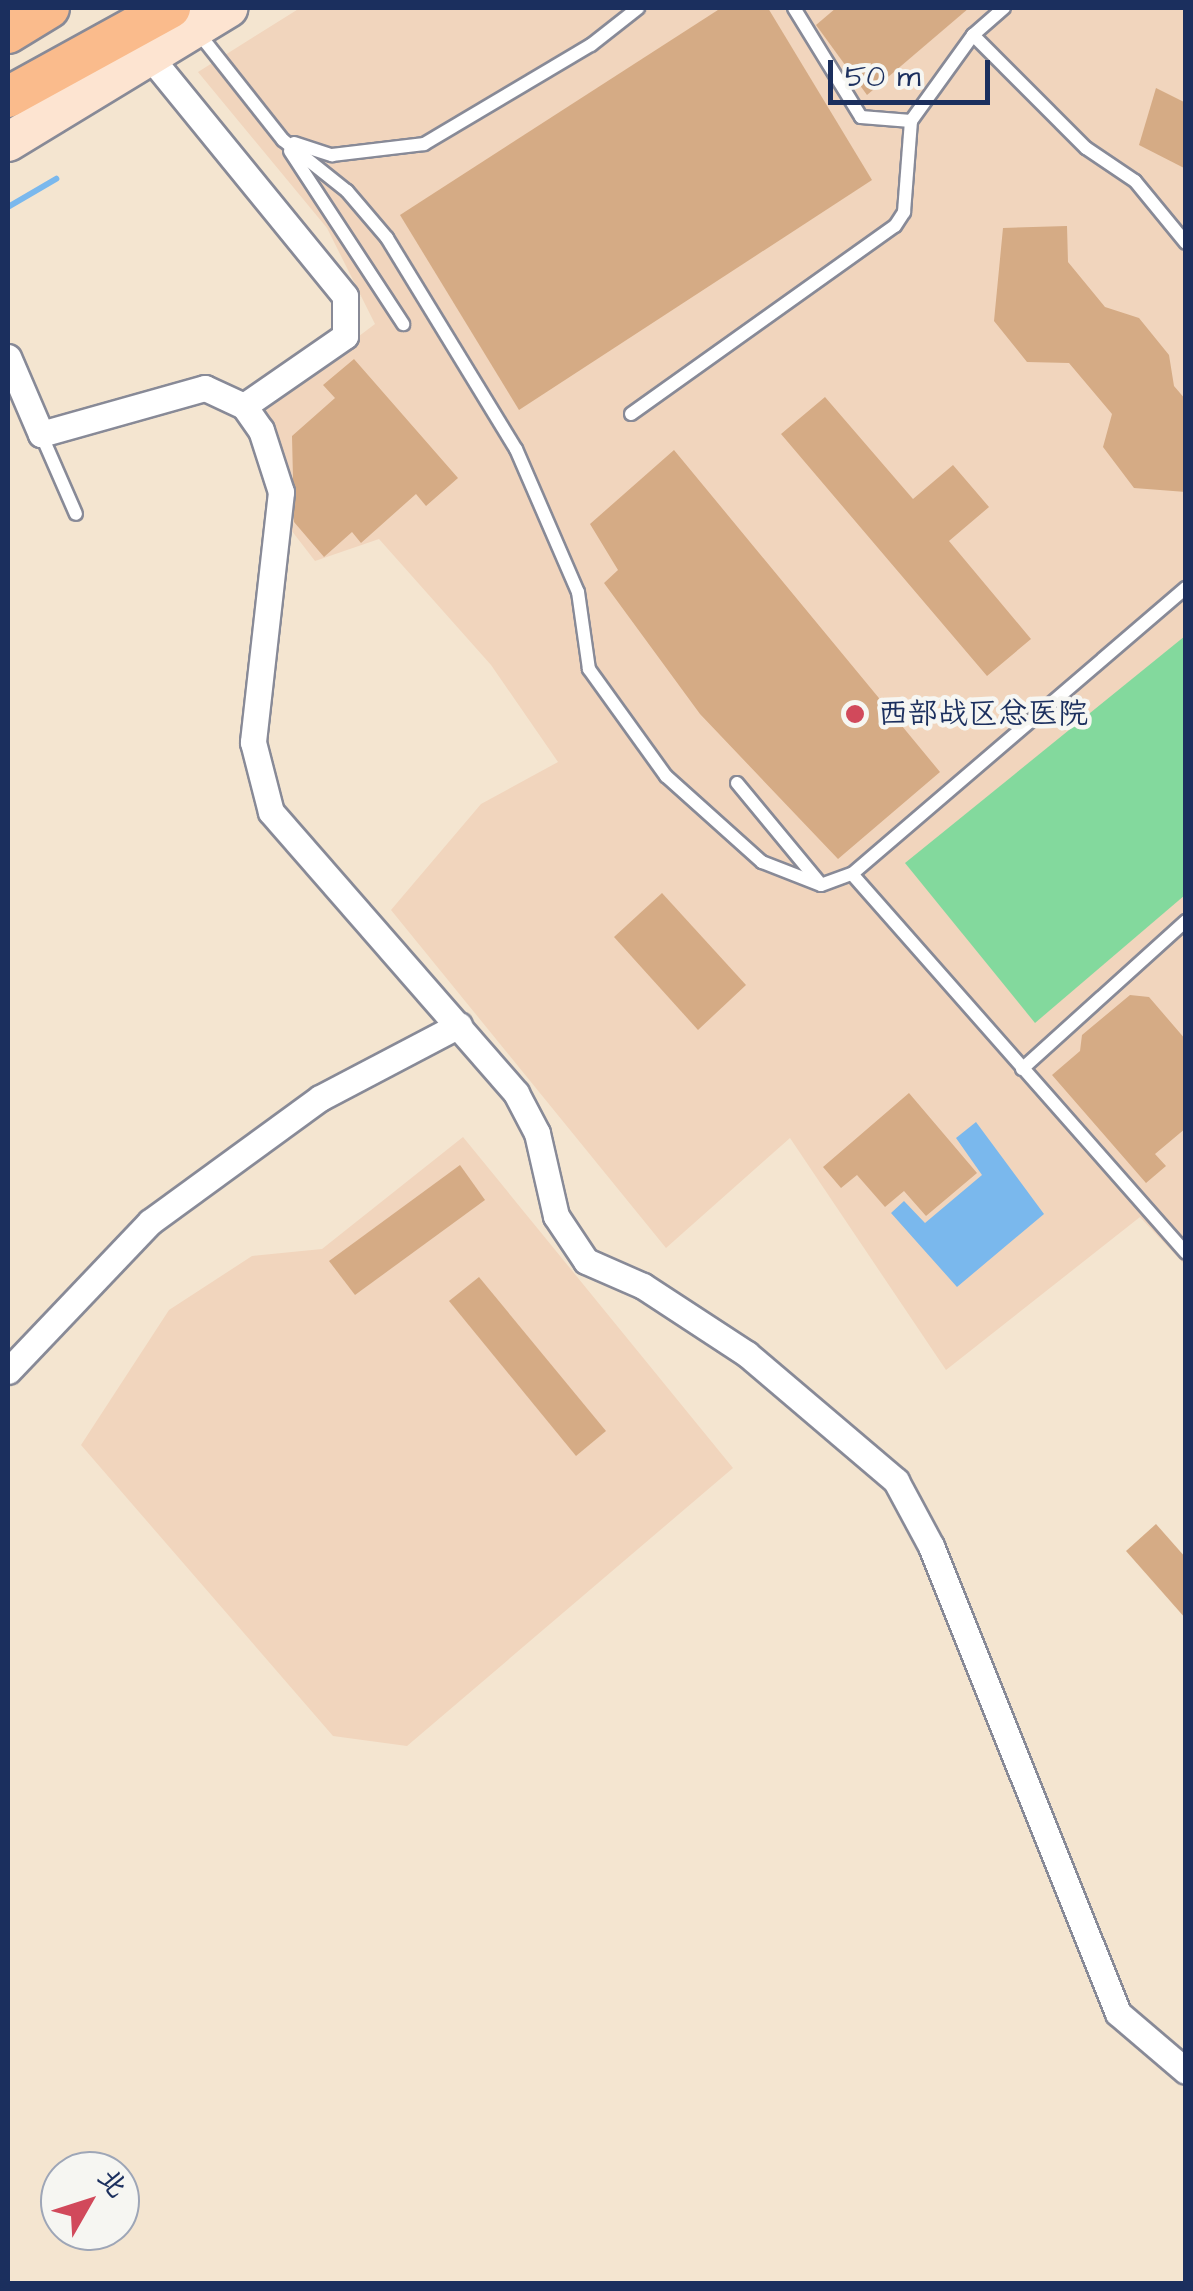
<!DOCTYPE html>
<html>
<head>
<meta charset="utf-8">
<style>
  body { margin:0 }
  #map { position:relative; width:1193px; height:2291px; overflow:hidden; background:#f4e5d0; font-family:"Architects Daughter","LXGW WenKai TC",sans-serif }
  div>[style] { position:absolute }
  .built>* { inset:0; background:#f1d5bd }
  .green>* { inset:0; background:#83d99d }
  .water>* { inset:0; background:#7ab8ed }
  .stream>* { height:6px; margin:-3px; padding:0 3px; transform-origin:3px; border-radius:3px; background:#7ab8ed }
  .building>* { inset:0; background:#d5ab85 }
  .roads { filter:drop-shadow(2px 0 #888a97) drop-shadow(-2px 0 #888a97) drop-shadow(0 2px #888a97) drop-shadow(0 -2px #888a97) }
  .lane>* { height:12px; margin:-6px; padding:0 6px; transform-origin:6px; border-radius:6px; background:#fff }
  .street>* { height:25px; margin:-12.5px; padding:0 12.5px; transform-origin:12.5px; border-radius:12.5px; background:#fff }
  .secondary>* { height:38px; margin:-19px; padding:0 19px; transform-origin:19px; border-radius:19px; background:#fde4d1 }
  .primary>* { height:40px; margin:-20px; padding:0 20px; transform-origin:20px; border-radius:20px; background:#fabb8c }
  .dots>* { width:28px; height:28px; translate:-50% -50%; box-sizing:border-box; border:5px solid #f6f6f2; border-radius:50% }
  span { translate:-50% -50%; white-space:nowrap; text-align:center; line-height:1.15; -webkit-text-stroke:9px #f6f6f2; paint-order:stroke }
  .poi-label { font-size:30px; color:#1b2f5e }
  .left { translate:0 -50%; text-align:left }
  .frame { position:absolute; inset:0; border:10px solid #1b2f5e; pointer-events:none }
  .north { position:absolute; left:40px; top:2151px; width:100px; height:100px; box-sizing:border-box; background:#f6f6f2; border:2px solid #9ea6b7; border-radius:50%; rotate:51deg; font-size:28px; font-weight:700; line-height:40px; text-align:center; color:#1b2f5e }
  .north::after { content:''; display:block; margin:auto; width:35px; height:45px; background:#d1495b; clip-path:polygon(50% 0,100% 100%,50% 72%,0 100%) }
  .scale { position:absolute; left:828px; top:60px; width:162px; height:45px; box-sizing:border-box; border:5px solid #1b2f5e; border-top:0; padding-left:12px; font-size:30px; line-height:35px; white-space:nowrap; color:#1b2f5e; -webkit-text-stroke:8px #f6f6f2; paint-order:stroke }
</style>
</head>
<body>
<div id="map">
  <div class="built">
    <div style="clip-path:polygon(300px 8px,1185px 8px,1185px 1265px,1140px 1217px,946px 1370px,790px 1138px,666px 1248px,391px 910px,481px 804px,558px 762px,491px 665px,379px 539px,315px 561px,288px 526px,261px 410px,375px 324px,327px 228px,198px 72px)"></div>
    <div style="clip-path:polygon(463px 1137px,733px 1468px,407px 1746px,333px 1736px,81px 1445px,169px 1310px,252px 1256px,322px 1249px)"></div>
  </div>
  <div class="green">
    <div style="clip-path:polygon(1185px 636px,1185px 895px,1035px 1023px,905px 863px)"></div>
  </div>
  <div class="water">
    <div style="clip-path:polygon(976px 1122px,1044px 1214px,957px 1287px,891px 1213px,904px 1201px,925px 1223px,982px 1175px,956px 1138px)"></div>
  </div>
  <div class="stream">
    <div style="left:8px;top:207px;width:56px;rotate:-30.3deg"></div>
  </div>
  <div class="building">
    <div style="clip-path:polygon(721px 8px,768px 8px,872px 180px,519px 410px,400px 215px)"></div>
    <div style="clip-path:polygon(836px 8px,969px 8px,867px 95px,816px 25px)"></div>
    <div style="clip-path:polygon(1156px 88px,1186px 103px,1186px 169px,1139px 145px)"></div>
    <div style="clip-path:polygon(1067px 226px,1068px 262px,1105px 307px,1139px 318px,1169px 355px,1174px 386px,1186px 400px,1186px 492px,1134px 488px,1103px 447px,1112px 414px,1069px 363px,1027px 362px,994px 321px,1003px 228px)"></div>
    <div style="clip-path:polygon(354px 359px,458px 478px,426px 506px,416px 494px,361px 543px,352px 532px,324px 557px,294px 522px,292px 436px,335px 398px,323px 385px)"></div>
    <div style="clip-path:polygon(825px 397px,913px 499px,953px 465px,989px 507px,949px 541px,1031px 639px,987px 676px,781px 434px)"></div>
    <div style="clip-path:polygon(674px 450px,940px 772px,838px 859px,700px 714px,604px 583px,618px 570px,590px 524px)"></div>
    <div style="clip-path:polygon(662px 893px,746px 985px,698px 1030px,614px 937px)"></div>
    <div style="clip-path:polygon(1130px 995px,1149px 997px,1186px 1040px,1186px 1128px,1155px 1154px,1166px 1166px,1146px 1183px,1052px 1075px,1080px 1051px,1082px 1035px)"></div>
    <div style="clip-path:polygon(909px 1093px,977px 1173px,926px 1216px,904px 1191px,885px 1207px,857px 1175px,841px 1188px,823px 1167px)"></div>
    <div style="clip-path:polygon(460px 1165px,485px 1200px,355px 1295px,329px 1261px)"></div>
    <div style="clip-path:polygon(479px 1277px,606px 1431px,576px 1456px,449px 1301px)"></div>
    <div style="clip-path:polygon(1156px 1524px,1186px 1558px,1186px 1619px,1126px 1551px)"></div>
  </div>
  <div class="roads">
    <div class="lane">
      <div style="left:794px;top:8px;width:128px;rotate:58.4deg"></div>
      <div style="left:861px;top:117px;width:50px;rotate:4.6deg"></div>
      <div style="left:911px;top:121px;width:106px;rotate:-54.2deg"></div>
      <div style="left:973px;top:35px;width:41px;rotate:-41.1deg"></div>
      <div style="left:196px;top:30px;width:140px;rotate:51.7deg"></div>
      <div style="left:283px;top:140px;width:82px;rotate:38.6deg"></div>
      <div style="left:347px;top:191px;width:62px;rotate:49.6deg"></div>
      <div style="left:387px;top:238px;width:247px;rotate:58.6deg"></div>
      <div style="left:516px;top:449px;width:156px;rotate:66.6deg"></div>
      <div style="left:578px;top:592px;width:78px;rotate:81.9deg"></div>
      <div style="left:589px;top:669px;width:132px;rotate:54.3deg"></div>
      <div style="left:666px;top:776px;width:129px;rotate:41.9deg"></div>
      <div style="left:762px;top:862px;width:63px;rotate:21.3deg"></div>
      <div style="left:821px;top:885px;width:33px;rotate:-20deg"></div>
      <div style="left:852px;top:874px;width:505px;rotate:48.61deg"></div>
      <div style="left:973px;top:35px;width:160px;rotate:45deg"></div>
      <div style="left:1086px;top:148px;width:59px;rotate:34deg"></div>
      <div style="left:1135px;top:181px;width:80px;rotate:50.6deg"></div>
      <div style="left:294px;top:143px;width:40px;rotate:18deg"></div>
      <div style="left:332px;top:155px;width:93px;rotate:-6.8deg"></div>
      <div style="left:424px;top:144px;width:194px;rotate:-30.7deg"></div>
      <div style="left:591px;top:45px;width:60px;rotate:-38.2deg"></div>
      <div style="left:290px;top:151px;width:207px;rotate:56.8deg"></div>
      <div style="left:631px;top:414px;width:324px;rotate:-35.5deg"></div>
      <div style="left:895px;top:226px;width:17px;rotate:-57deg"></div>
      <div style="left:904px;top:212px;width:91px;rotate:-85.6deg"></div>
      <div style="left:41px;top:434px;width:87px;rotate:66.4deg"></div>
      <div style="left:737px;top:783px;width:127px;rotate:50.4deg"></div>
      <div style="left:852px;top:874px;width:440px;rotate:-40.6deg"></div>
      <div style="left:1022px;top:1069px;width:221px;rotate:-42.1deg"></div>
    </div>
    <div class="street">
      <div style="left:142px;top:47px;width:321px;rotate:50.8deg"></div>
      <div style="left:345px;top:296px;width:40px;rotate:90deg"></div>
      <div style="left:345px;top:336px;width:123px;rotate:145.3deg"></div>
      <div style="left:8px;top:357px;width:84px;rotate:66.8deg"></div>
      <div style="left:41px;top:434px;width:170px;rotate:-15.7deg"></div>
      <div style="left:205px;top:388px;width:43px;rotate:24.8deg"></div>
      <div style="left:244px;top:406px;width:29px;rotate:55deg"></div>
      <div style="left:261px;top:430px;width:65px;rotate:72.1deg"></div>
      <div style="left:281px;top:492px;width:252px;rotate:96.4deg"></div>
      <div style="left:253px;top:742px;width:72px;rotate:75.6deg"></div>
      <div style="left:271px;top:812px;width:373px;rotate:48.9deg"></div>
      <div style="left:516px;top:1093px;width:45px;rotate:62.3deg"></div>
      <div style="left:537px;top:1133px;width:85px;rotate:77.1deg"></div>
      <div style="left:556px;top:1216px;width:54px;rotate:56.3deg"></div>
      <div style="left:586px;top:1261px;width:62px;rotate:23.7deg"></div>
      <div style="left:643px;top:1286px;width:124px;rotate:33.2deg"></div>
      <div style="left:747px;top:1354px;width:196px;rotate:40.4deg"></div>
      <div style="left:896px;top:1481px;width:74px;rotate:61.7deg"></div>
      <div style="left:931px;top:1546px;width:503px;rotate:68.18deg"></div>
      <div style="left:1118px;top:2013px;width:89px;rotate:40.5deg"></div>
      <div style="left:8px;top:1371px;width:206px;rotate:-46.4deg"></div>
      <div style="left:150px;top:1222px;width:210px;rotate:-36.1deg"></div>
      <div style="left:320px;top:1098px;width:157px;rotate:-27.7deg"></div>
    </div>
    <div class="secondary">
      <div style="left:8px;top:142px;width:258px;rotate:-31.3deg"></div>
    </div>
    <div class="primary">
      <div style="left:8px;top:33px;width:48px;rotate:-31.4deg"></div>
      <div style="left:8px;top:97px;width:185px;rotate:-28.8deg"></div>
    </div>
  </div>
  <div class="dots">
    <div style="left:855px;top:714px;background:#d1495b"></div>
  </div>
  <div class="poi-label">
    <span class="left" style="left:878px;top:714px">西部战区总医院</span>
  </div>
  <div class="frame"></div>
  <div class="north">北</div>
  <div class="scale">50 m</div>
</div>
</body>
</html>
